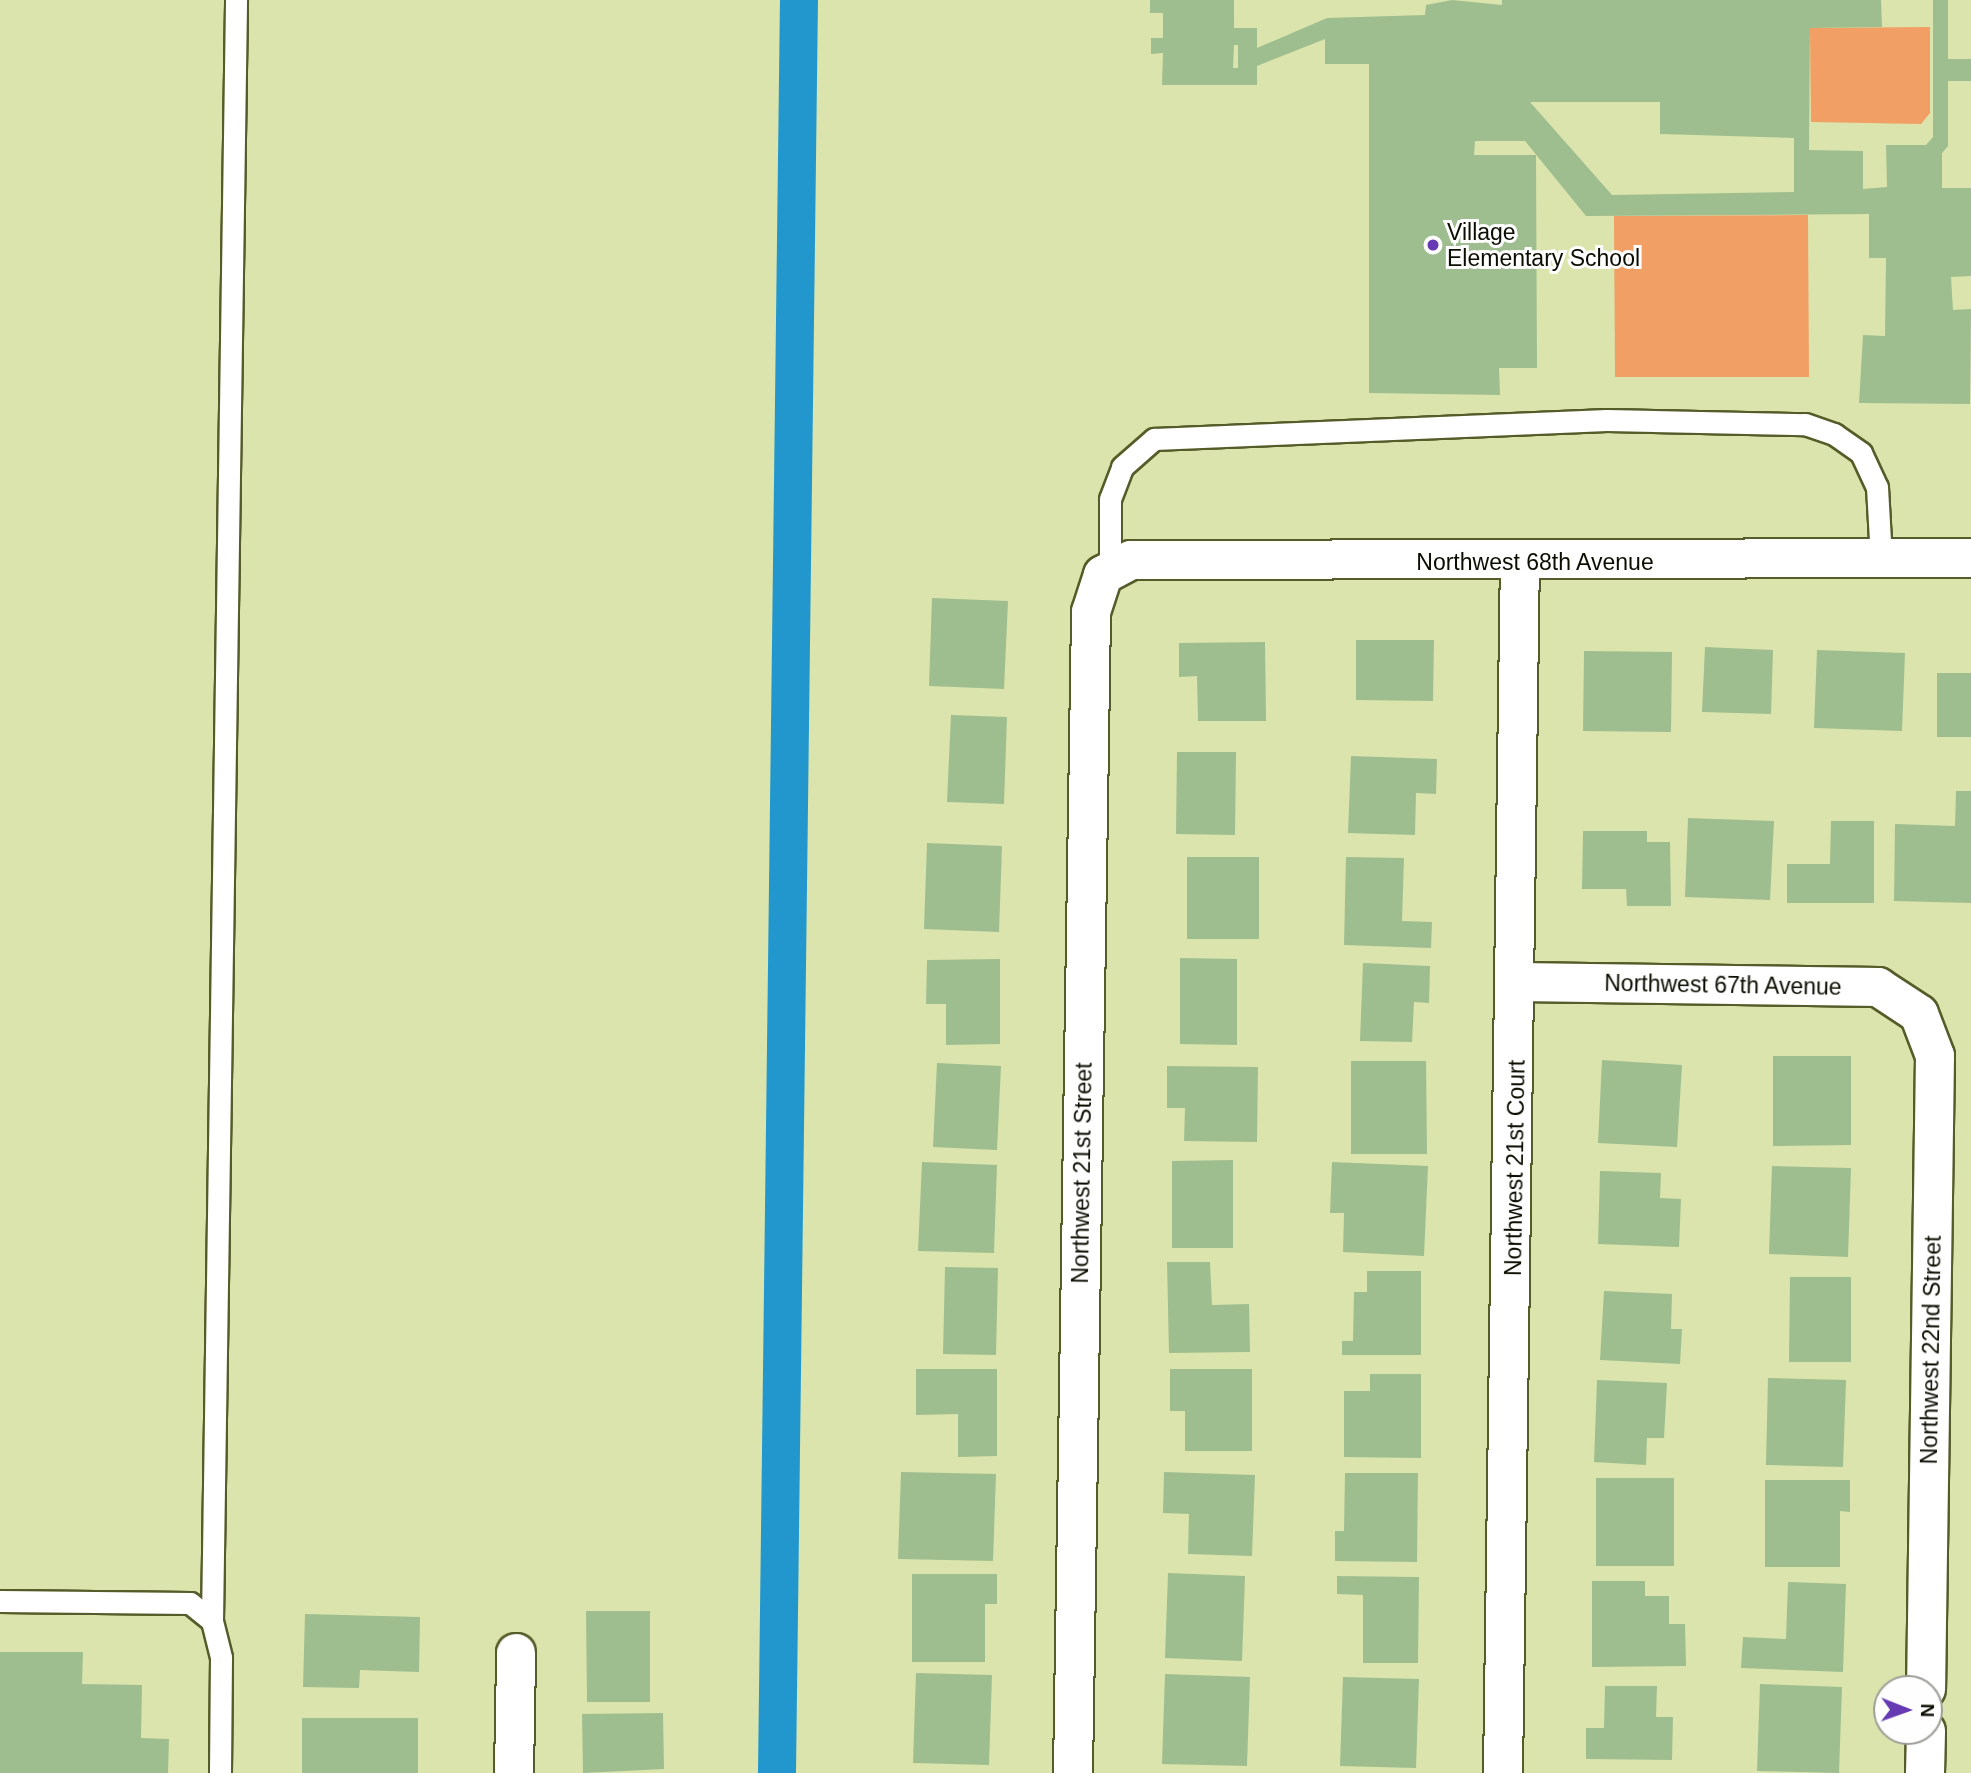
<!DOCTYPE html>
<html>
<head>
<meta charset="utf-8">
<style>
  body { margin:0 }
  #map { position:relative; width:1971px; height:1773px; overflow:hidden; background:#dbe4ac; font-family:Arial,sans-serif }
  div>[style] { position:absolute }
  .green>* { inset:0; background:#f19f65 }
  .canal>* { height:38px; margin:-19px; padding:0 19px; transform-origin:19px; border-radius:19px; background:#2197ce }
  .building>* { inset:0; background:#9fbe8f }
  .roads { filter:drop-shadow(2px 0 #565c29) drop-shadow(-2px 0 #565c29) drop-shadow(0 2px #565c29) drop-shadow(0 -2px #565c29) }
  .lane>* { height:21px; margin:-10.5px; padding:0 10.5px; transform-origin:10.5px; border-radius:10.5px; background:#fff }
  .street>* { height:38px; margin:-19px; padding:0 19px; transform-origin:19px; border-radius:19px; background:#fff }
  .dots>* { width:19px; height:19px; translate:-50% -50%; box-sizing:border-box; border:4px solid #fefefe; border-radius:50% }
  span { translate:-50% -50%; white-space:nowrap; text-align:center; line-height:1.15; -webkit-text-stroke:6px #fefefe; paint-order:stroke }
  .poi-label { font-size:23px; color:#0b0d00 }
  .left { translate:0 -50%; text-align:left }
  .street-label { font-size:23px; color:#0b0d00 }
  .north { position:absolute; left:1873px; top:1675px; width:70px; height:70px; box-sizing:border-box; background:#fefefe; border:2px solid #9d9e98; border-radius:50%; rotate:91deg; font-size:19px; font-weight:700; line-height:28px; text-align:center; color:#0b0d00 }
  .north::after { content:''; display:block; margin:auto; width:24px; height:32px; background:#653ab2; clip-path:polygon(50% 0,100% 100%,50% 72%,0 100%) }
</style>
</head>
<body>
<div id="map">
  <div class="green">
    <div style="clip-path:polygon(1930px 27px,1930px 113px,1921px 124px,1811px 122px,1810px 28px)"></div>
    <div style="clip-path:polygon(1808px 215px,1809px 377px,1615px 377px,1614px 216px)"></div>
  </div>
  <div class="canal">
    <div style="left:777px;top:1773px;width:1773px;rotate:-89.29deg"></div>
  </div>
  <div class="building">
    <div style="clip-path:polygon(evenodd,1150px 0,1234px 0,1234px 28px,1257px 28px,1257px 48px,1327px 18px,1425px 15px,1426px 5px,1452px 0,1502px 5px,1502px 0,1881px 0,1882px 27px,1810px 28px,1809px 150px,1863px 151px,1863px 189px,1887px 187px,1886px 145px,1926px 145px,1933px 137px,1933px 0,1948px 0,1948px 59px,1971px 59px,1971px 81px,1948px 81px,1948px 146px,1942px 153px,1942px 188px,1971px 188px,1971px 276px,1951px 277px,1953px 310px,1971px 309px,1970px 404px,1859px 403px,1863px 335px,1885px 336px,1886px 258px,1869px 258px,1869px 214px,1586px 216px,1525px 141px,1475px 141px,1474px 155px,1536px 155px,1537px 368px,1499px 368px,1500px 395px,1369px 393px,1369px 64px,1325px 64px,1325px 39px,1257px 66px,1257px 85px,1162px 85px,1163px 53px,1151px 54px,1151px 38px,1163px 38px,1163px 13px,1150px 13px,1150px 0,1234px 45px,1238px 45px,1238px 68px,1233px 68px,1234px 45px,1150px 0,1530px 102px,1660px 102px,1660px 134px,1794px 138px,1794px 192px,1612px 195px,1530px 102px)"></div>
    <div style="clip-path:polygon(932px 598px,1008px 601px,1004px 689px,929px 686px)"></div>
    <div style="clip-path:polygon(1356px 640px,1434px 640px,1433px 701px,1356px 700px)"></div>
    <div style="clip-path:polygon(1265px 642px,1266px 721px,1198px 721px,1197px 676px,1179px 677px,1179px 643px)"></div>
    <div style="clip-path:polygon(1705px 647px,1773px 650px,1771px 714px,1702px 712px)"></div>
    <div style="clip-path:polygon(1817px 650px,1905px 653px,1902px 731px,1814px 728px)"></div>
    <div style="clip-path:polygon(1584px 651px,1672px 652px,1671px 732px,1583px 731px)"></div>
    <div style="clip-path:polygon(1937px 673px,1971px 673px,1971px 737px,1937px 737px)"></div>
    <div style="clip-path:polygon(951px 715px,1007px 717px,1004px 804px,947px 802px)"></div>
    <div style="clip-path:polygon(1177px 752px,1236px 752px,1235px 835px,1176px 834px)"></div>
    <div style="clip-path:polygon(1351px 756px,1437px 759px,1436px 794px,1416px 793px,1415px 835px,1348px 833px)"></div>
    <div style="clip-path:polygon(1956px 791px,1971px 791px,1971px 903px,1894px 901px,1895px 824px,1955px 826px)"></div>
    <div style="clip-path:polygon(1688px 818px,1774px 821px,1770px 900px,1685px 897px)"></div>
    <div style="clip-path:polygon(1831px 821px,1874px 821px,1874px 903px,1787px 903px,1787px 864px,1830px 864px)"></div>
    <div style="clip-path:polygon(1583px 831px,1647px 831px,1647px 842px,1670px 842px,1671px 906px,1627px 906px,1626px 889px,1582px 889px)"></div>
    <div style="clip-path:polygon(927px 843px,1002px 846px,999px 932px,924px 929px)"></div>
    <div style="clip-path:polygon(1187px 857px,1259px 857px,1259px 939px,1187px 939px)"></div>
    <div style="clip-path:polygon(1346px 857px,1404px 858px,1402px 921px,1432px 922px,1431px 948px,1344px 945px)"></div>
    <div style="clip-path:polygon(1180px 958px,1237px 959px,1237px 1045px,1180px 1044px)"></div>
    <div style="clip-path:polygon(1000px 959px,1000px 1044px,946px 1045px,946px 1004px,926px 1004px,927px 960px)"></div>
    <div style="clip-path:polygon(1363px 963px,1430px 966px,1429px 1003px,1414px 1002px,1412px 1042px,1360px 1041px)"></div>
    <div style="clip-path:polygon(1773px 1056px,1851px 1056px,1851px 1145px,1773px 1146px)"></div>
    <div style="clip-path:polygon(1602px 1060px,1682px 1065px,1677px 1147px,1598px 1143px)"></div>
    <div style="clip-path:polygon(1351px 1061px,1426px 1061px,1427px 1154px,1351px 1154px)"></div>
    <div style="clip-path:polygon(937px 1063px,1001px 1066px,997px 1150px,933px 1147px)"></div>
    <div style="clip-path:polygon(1167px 1066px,1258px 1067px,1257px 1142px,1184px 1141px,1185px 1108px,1167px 1108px)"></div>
    <div style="clip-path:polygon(1233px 1160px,1233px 1248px,1172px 1248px,1172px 1161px)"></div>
    <div style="clip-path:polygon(922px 1162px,997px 1165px,994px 1253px,918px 1251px)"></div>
    <div style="clip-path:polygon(1332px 1162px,1428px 1166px,1424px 1256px,1343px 1252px,1344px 1213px,1330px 1213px)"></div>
    <div style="clip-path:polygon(1772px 1166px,1851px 1168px,1848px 1257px,1769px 1254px)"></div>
    <div style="clip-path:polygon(1600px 1171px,1661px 1173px,1660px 1198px,1681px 1199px,1679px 1247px,1598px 1244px)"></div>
    <div style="clip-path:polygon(1167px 1262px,1210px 1262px,1212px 1305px,1249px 1304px,1250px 1352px,1169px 1353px)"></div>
    <div style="clip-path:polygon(945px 1267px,998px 1268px,996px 1355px,943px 1354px)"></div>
    <div style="clip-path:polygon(1367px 1271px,1421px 1271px,1421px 1355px,1342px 1355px,1342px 1341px,1353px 1341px,1354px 1292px,1367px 1292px)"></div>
    <div style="clip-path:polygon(1790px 1277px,1851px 1277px,1851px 1362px,1789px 1362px)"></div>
    <div style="clip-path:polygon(1604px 1291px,1672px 1294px,1671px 1329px,1682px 1329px,1680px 1364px,1600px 1360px)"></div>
    <div style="clip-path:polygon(916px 1369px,997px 1369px,997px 1456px,958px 1457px,958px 1414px,916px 1415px)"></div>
    <div style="clip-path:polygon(1170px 1369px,1252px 1369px,1252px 1451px,1185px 1451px,1185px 1411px,1170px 1411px)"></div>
    <div style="clip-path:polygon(1370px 1374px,1421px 1374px,1421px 1458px,1344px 1457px,1344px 1391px,1370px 1391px)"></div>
    <div style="clip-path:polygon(1768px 1378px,1846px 1380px,1843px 1467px,1766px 1465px)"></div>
    <div style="clip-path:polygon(1597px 1380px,1667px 1383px,1664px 1438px,1647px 1438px,1646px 1465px,1594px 1462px)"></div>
    <div style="clip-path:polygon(901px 1472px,996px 1474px,993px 1561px,898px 1559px)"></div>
    <div style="clip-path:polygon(1164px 1472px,1255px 1475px,1252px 1556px,1188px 1554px,1189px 1514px,1163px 1513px)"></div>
    <div style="clip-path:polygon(1345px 1473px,1418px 1473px,1417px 1562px,1335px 1561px,1335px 1531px,1344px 1531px)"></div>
    <div style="clip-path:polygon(1596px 1478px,1674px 1478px,1674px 1566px,1596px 1566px)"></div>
    <div style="clip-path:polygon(1765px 1480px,1850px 1480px,1850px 1512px,1840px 1511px,1840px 1567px,1765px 1567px)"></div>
    <div style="clip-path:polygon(1168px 1573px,1245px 1576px,1242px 1661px,1165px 1658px)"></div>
    <div style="clip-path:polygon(912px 1574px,997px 1574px,997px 1604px,985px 1604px,985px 1662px,912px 1662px)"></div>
    <div style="clip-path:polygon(1337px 1576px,1419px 1577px,1418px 1663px,1363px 1663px,1363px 1595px,1337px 1594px)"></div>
    <div style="clip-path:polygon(1592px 1581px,1645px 1581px,1645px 1596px,1669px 1596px,1669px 1624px,1685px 1624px,1686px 1666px,1592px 1667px)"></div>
    <div style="clip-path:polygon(1788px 1582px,1846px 1584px,1843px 1672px,1741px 1668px,1743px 1637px,1786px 1639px)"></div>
    <div style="clip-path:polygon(586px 1611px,650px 1611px,650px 1702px,587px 1702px)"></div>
    <div style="clip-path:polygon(305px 1614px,420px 1617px,419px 1672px,360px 1670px,359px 1688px,303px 1687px)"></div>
    <div style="clip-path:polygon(0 1652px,83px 1652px,82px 1684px,142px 1685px,141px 1738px,169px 1739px,168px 1773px,0 1773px)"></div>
    <div style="clip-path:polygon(916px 1673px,992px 1675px,989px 1765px,913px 1763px)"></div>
    <div style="clip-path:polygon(1165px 1674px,1250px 1677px,1247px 1766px,1162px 1764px)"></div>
    <div style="clip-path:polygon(1343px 1677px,1419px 1679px,1416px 1768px,1340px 1766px)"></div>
    <div style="clip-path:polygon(1760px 1684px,1842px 1687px,1839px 1773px,1757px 1771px)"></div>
    <div style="clip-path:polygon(1605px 1686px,1657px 1686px,1656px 1717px,1673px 1717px,1672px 1760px,1586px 1759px,1586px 1728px,1604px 1728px)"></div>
    <div style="clip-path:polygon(663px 1713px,664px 1769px,583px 1773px,582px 1714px)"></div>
    <div style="clip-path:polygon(302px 1718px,418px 1718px,418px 1773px,302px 1773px)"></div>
  </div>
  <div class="roads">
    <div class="lane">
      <div style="left:1110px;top:572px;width:73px;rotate:-90deg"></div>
      <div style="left:1110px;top:499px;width:34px;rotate:-69deg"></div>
      <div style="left:1122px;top:467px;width:43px;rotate:-41.2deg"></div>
      <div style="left:1154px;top:439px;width:453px;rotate:-2.4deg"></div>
      <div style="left:1607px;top:420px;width:198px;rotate:1.2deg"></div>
      <div style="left:1805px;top:424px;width:31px;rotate:19deg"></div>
      <div style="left:1834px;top:434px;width:33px;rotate:35deg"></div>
      <div style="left:1861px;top:453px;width:38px;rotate:65deg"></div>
      <div style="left:1877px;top:487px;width:72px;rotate:86.8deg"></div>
      <div style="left:0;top:1601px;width:190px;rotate:0.6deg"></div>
      <div style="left:190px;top:1603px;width:28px;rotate:39deg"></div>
      <div style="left:212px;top:1621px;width:38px;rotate:76deg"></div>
      <div style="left:221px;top:1658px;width:115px;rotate:90.5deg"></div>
      <div style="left:212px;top:1621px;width:1621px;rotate:-89.15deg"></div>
    </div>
    <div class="street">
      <div style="left:1519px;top:982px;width:359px;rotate:0.8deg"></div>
      <div style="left:1878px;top:987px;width:49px;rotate:33.4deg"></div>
      <div style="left:1919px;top:1014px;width:45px;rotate:69.1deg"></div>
      <div style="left:1935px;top:1056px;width:633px;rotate:90.81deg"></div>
      <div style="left:514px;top:1773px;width:120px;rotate:-89deg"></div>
      <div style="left:1073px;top:1773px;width:1161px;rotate:-89.11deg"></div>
      <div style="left:1091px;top:612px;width:39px;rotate:-72deg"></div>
      <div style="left:1103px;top:575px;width:32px;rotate:-28deg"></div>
      <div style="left:1131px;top:560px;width:840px;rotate:-0.14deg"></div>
      <div style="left:1503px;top:1773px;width:1210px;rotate:-89.2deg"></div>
      <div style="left:1925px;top:1773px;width:42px;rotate:-88.6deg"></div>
    </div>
  </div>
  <div class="dots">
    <div style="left:1433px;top:245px;background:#653ab2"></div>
  </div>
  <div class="poi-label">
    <span class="left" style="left:1447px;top:245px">Village<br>Elementary School</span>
  </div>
  <div class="street-label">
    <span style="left:1535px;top:562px">Northwest 68th Avenue</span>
    <span style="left:1723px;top:985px;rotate:1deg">Northwest 67th Avenue</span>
    <span style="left:1515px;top:1168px;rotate:-89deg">Northwest 21st Court</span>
    <span style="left:1082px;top:1173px;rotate:-89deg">Northwest 21st Street</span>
    <span style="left:1931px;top:1350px;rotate:-89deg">Northwest 22nd Street</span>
  </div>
  <div class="north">N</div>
</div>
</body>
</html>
